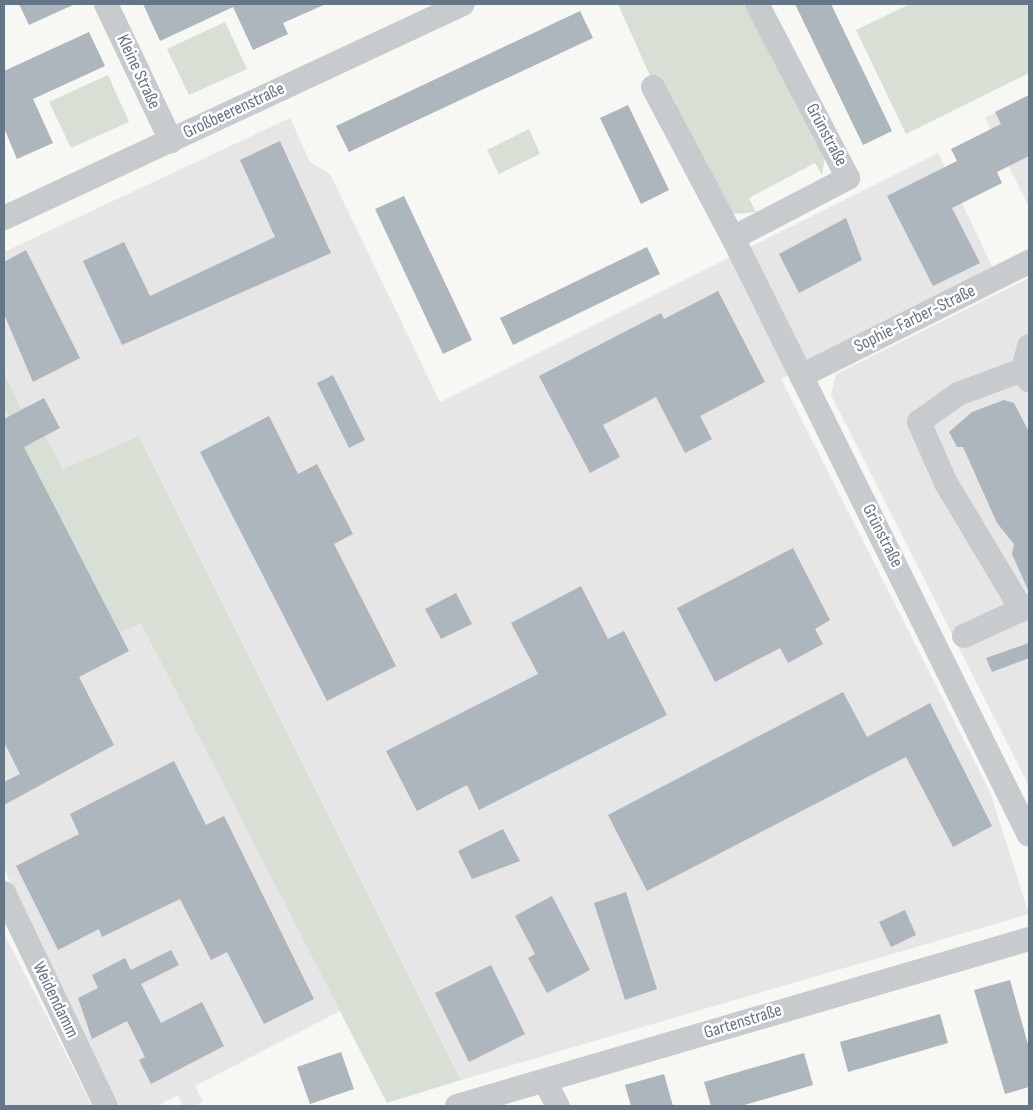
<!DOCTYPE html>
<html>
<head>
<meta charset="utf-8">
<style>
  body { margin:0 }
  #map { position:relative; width:1033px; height:1110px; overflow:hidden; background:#f7f7f4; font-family:"Sofia Sans Condensed",sans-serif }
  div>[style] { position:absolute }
  .built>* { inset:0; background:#e5e6e5 }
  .green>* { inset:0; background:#d8e0d5 }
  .building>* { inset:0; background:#adb6bc }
  .minor>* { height:24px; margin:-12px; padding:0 12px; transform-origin:12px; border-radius:12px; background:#c7cbce }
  span { translate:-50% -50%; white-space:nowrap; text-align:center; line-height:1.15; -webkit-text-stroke:5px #fff; paint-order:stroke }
  .street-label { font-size:18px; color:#647788 }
  .frame { position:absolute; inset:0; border:5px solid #647788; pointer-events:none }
</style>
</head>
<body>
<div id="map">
  <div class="built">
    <div style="clip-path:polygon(1029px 95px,1029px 207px,985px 118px)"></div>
    <div style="clip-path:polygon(290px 118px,310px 162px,330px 174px,440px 402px,938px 153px,993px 268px,781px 379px,990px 792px,1029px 914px,461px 1080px,139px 436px,63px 469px,29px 405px,21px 408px,4px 372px,4px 252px)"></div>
    <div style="clip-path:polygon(1029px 278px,1029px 786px,831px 395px,836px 374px)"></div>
    <div style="clip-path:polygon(4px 408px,119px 633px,141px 622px,340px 1011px,195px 1086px,203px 1102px,195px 1106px,183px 1106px,178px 1095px,157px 1106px,120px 1106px,4px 869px)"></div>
    <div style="clip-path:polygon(4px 934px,39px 1001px,92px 1106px,4px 1106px)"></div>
  </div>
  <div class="green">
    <div style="clip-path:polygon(618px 4px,748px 4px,825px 157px,822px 175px,815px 163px,749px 198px,756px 212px,734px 214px,725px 207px,650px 76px)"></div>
    <div style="clip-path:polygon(910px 4px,1029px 4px,1029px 73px,906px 134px,856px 30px)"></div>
    <div style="clip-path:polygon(225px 22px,247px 69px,189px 95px,167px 49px)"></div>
    <div style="clip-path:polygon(108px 75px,129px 122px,71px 148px,49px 102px)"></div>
    <div style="clip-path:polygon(529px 129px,540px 154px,499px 174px,487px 150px)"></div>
    <div style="clip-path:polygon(4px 372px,21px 408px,29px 405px,63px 469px,139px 436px,461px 1080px,387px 1103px,141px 623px,119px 633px,4px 408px)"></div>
  </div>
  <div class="building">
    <div style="clip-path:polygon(19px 4px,75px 4px,29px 25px)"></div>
    <div style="clip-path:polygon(143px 4px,326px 4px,283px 23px,288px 34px,253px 50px,233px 7px,160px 41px)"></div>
    <div style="clip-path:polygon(795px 4px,831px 4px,892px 131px,863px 145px)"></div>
    <div style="clip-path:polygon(580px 11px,593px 38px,349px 152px,336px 126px)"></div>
    <div style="clip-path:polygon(89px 32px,105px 66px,33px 99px,53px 143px,17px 159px,4px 128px,4px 71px)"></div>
    <div style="clip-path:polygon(1029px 95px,1029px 156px,997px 172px,1002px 183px,952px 208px,980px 263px,933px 286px,887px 196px,957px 161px,951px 149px,1001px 124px,995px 112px)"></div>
    <div style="clip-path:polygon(628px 105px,669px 190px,641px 204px,600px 118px)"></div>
    <div style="clip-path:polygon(280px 141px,331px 253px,122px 345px,83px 261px,124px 242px,150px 296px,275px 237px,240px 160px)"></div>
    <div style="clip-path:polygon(404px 196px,472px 340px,443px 354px,375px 209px)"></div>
    <div style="clip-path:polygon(846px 218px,862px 260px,799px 293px,779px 254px)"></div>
    <div style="clip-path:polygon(647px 247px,660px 274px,513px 345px,500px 318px)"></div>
    <div style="clip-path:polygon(26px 250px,80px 358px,33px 382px,4px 314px,4px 262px)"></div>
    <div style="clip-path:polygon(718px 291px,765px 382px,700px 416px,712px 439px,685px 453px,656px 397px,603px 425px,620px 457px,590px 473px,539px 376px,661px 313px,664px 319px)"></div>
    <div style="clip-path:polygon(333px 375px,365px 440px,349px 448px,317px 383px)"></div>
    <div style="clip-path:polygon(44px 398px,60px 428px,24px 447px,129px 651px,79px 677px,114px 745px,4px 805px,4px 782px,20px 774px,4px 742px,4px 419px)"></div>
    <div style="clip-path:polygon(1004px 400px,1014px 403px,1029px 432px,1029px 592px,1012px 554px,1014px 544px,997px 523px,963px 447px,957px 447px,949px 432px,972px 412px)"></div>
    <div style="clip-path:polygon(269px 416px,298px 474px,317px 464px,353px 534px,334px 544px,396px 666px,327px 701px,200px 452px)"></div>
    <div style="clip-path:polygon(793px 548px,830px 620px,815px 629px,823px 644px,788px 663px,780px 648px,715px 682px,677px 608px)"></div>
    <div style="clip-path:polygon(581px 586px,608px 639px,624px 631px,667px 715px,479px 810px,467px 785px,417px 811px,386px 751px,538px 674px,511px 623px)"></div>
    <div style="clip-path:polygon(456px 593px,472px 624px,441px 639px,425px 609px)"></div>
    <div style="clip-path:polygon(1029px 643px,1029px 658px,992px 672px,986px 658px)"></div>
    <div style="clip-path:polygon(843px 692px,867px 737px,930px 703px,992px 826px,953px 847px,906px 757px,647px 891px,608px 815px)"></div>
    <div style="clip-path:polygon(174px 761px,206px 825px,224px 816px,314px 999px,264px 1024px,227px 952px,211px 960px,180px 899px,102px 937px,99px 929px,58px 950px,16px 866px,79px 834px,70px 814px)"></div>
    <div style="clip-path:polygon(503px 829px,520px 861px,472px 879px,458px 851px)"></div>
    <div style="clip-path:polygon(626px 892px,657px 989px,625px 1000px,594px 903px)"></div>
    <div style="clip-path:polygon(552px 896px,590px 970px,547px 993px,528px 958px,535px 954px,515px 916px)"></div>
    <div style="clip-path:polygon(905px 910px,916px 935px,891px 947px,879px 922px)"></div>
    <div style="clip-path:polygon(171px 950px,179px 965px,141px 984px,161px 1023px,202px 1002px,224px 1046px,151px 1084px,139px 1060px,145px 1057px,127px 1021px,92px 1039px,78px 998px,98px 988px,92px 975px,125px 958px,131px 970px)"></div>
    <div style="clip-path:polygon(491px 965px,525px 1034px,469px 1062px,435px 993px)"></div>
    <div style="clip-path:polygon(1010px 980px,1029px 1048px,1029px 1087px,1005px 1094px,974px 990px)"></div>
    <div style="clip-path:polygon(940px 1014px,948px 1043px,848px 1072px,840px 1042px)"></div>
    <div style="clip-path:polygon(341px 1052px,354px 1089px,310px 1104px,297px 1067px)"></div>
    <div style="clip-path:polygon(804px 1053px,813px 1085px,741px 1106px,711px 1106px,704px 1082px)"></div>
    <div style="clip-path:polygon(664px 1074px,673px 1106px,631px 1106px,625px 1085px)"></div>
  </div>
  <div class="minor">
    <div style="left:106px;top:4px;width:152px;rotate:64.6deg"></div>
    <div style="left:653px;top:87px;width:171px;rotate:62.1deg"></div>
    <div style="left:733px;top:238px;width:666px;rotate:63.63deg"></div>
    <div style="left:4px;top:218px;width:506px;rotate:-25deg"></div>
    <div style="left:733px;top:238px;width:130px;rotate:-27.6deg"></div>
    <div style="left:848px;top:178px;width:196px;rotate:-117.6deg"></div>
    <div style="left:1029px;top:346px;width:25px;rotate:104deg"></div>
    <div style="left:1023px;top:370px;width:12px;rotate:59deg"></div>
    <div style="left:801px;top:376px;width:255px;rotate:-26.6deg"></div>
    <div style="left:1022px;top:610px;width:148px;rotate:-120.9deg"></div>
    <div style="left:946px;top:483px;width:67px;rotate:-113.9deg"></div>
    <div style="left:919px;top:422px;width:48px;rotate:-35.7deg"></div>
    <div style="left:958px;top:394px;width:69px;rotate:-20.3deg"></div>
    <div style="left:964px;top:636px;width:72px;rotate:-24.8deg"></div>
    <div style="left:4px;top:893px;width:236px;rotate:64.4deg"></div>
    <div style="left:545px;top:1081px;width:28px;rotate:63deg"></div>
    <div style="left:457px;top:1106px;width:596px;rotate:-16.28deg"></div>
  </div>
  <div class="street-label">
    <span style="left:138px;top:72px;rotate:65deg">Kleine Straße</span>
    <span style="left:234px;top:111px;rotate:-25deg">Großbeerenstraße</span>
    <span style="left:826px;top:135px;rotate:62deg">Grünstraße</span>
    <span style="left:915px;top:319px;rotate:-26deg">Sophie-Farber-Straße</span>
    <span style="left:882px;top:536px;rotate:63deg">Grünstraße</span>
    <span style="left:55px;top:1000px;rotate:64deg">Weidendamm</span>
    <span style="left:743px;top:1022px;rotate:-17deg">Gartenstraße</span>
  </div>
  <div class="frame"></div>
</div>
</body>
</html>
